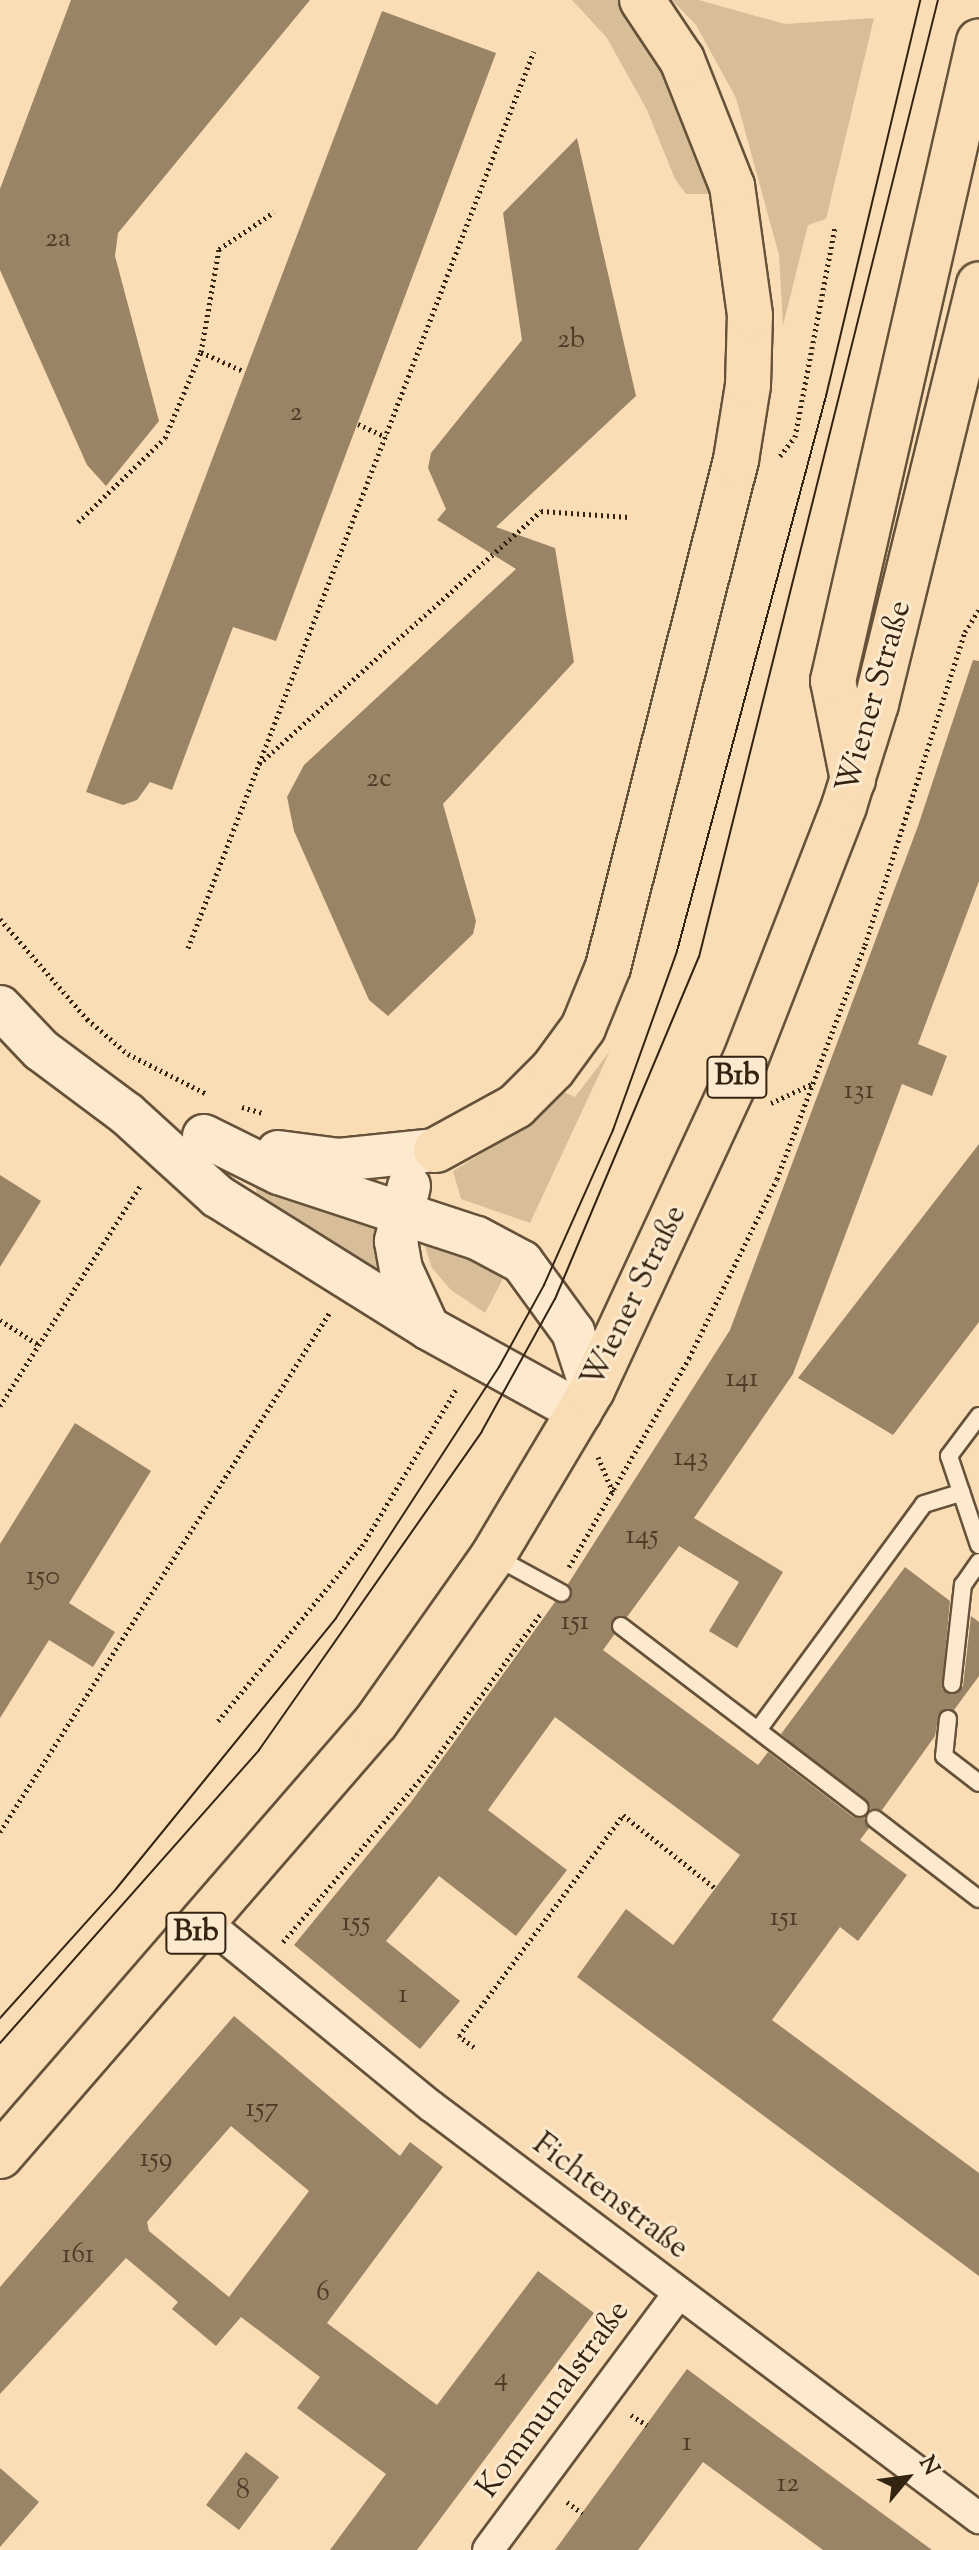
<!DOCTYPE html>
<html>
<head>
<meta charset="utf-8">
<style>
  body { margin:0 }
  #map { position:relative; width:979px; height:2550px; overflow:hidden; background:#faddb4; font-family:"Sorts Mill Goudy",serif }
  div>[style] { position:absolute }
  .green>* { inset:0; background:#d8be98 }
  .building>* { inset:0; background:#9a8466 }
  .path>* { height:5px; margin-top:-2.5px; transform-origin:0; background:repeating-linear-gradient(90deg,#332412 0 2px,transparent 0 6px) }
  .roads { filter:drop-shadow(2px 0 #65523a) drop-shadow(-2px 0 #65523a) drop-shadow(0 2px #65523a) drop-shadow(0 -2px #65523a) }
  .lane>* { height:16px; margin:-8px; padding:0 8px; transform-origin:8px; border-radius:8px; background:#fce9ce }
  .street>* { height:30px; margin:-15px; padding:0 15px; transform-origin:15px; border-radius:15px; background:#fce9ce }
  .secondary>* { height:42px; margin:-21px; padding:0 21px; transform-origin:21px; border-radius:21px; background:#fce9ce }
  .primary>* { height:44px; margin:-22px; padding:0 22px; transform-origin:22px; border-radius:22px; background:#faddb4 }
  .highway>* { height:44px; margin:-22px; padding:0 22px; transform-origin:22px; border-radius:22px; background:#faddb4 }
  .tram>* { height:2px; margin:-1px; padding:0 1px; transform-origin:1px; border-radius:1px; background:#332412 }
  span { translate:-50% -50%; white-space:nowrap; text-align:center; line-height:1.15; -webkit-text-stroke:6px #fce9ce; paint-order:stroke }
  .number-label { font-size:28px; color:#4d3c27 }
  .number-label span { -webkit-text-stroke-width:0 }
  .shield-label span { padding:2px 6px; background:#fce9ce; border:2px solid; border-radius:6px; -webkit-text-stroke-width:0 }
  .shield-label { font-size:30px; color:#332412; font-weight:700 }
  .street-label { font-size:32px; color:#332412 }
  .north { position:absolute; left:867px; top:2438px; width:80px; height:80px; -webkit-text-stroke:6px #fce9ce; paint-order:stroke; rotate:61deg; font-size:22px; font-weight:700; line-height:32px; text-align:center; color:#332412 }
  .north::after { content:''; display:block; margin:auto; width:28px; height:36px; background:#332412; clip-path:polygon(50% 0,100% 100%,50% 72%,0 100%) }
</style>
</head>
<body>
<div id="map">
  <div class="green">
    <div style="clip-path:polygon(572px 0,620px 0,651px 40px,712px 194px,686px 194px,675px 179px,647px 110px,607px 38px)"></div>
    <div style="clip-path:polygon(672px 0,699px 0,785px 24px,874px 18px,826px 219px,808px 225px,783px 326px,779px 255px,736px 98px,696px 25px)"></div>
    <div style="clip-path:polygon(610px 1051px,530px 1223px,461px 1199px,453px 1171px,504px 1140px,562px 1091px,575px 1097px)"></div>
    <div style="clip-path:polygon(253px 1181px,379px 1223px,384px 1266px,377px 1270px,257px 1193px)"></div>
    <div style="clip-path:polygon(424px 1244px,448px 1246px,506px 1273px,485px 1313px,451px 1290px,432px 1268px)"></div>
  </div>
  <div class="building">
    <div style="clip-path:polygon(71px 0,310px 0,118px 233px,115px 256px,159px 421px,106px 486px,87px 465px,0 270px,0 189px)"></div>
    <div style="clip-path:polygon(382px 11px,496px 53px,276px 641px,233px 627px,172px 790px,150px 782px,137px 800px,123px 805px,86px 792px)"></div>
    <div style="clip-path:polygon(577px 138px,636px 396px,496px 527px,555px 548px,574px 662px,443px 804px,476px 921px,473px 934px,388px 1016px,369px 1000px,294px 831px,287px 797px,304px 765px,516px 569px,437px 520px,446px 509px,428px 468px,431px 453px,522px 340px,503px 213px)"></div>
    <div style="clip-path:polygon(973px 660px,979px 661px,979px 881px,918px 1044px,947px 1056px,932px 1096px,902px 1084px,793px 1374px,694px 1518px,783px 1572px,737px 1648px,709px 1631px,739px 1582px,679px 1546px,627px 1617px,612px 1620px,614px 1635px,603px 1650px,758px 1765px,768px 1752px,853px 1817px,864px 1818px,869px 1828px,860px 1840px,907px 1875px,858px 1941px,840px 1927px,772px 2020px,979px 2173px,979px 2276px,577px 1977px,626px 1909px,673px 1945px,740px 1855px,555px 1717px,488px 1810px,567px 1870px,516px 1936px,439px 1876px,386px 1941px,460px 2001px,420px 2049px,294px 1945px,411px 1802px,555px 1602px,571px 1599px,568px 1584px,730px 1330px,918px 826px)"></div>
    <div style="clip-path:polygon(979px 1144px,979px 1322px,893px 1435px,798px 1378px)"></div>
    <div style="clip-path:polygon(0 1175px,41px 1201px,0 1267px)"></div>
    <div style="clip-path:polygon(75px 1423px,151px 1471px,69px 1603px,115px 1632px,93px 1667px,49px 1640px,0 1718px,0 1544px)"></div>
    <div style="clip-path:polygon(905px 1567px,950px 1601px,942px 1689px,956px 1694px,963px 1686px,971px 1616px,979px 1622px,979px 1676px,954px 1710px,939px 1713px,935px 1736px,882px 1810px,871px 1809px,781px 1734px)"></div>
    <div style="clip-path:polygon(evenodd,234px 2016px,400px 2156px,410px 2142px,443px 2167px,327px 2323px,437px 2405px,538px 2271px,594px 2313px,417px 2550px,330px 2550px,386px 2474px,297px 2408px,320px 2377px,241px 2317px,216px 2346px,172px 2309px,178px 2302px,126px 2258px,0 2394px,0 2287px,234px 2016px,231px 2126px,309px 2191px,229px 2297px,149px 2231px,147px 2222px,231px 2126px)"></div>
    <div style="clip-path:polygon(687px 2369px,758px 2422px,932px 2550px,823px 2550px,703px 2462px,638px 2550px,555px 2550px)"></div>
    <div style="clip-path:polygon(246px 2452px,279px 2477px,239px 2530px,206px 2505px)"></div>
    <div style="clip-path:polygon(0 2468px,39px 2502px,0 2547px)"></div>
  </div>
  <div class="path">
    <div style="left:201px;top:352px;width:48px;rotate:24.4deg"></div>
    <div style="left:358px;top:424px;width:31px;rotate:25deg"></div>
    <div style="left:780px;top:456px;width:24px;rotate:-52deg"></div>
    <div style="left:795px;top:437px;width:213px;rotate:-79.2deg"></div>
    <div style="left:78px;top:522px;width:121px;rotate:-44deg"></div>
    <div style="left:165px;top:438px;width:93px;rotate:-67.3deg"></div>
    <div style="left:201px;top:352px;width:105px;rotate:-80.1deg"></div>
    <div style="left:219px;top:249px;width:66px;rotate:-33.9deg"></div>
    <div style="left:259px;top:764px;width:379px;rotate:-41.9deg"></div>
    <div style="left:541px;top:511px;width:88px;rotate:3.9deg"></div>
    <div style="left:0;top:919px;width:133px;rotate:49deg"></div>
    <div style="left:87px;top:1019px;width:54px;rotate:40.5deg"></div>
    <div style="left:128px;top:1054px;width:89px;rotate:26.9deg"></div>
    <div style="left:188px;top:948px;width:961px;rotate:-68.91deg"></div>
    <div style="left:771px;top:1103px;width:45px;rotate:-24.9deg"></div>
    <div style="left:242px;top:1107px;width:22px;rotate:16deg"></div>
    <div style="left:0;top:1320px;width:46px;rotate:32.7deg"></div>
    <div style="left:0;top:1406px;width:262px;rotate:-57.5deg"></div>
    <div style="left:598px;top:1457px;width:38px;rotate:67deg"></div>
    <div style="left:569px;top:1567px;width:241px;rotate:-60.1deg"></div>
    <div style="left:689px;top:1358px;width:199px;rotate:-63.8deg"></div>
    <div style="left:777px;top:1179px;width:250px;rotate:-69.4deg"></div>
    <div style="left:865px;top:945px;width:329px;rotate:-72.3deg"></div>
    <div style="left:965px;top:632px;width:26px;rotate:-58deg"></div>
    <div style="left:218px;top:1721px;width:227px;rotate:-50.6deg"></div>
    <div style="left:362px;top:1546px;width:184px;rotate:-59deg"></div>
    <div style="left:0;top:1832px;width:616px;rotate:-57.6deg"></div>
    <div style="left:283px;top:1942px;width:222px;rotate:-49.9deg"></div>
    <div style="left:426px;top:1772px;width:196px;rotate:-54.1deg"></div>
    <div style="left:474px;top:2047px;width:19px;rotate:-144deg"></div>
    <div style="left:459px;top:2036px;width:275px;rotate:-53.4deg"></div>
    <div style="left:623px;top:1815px;width:117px;rotate:38.4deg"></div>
    <div style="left:631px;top:2415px;width:19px;rotate:32deg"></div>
    <div style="left:567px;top:2502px;width:19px;rotate:36deg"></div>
  </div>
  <div class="roads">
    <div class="lane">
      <div style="left:979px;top:1416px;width:50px;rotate:126.9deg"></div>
      <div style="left:949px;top:1456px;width:94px;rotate:71.4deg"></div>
      <div style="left:494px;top:1556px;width:77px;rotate:28.6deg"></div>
      <div style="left:621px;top:1626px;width:300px;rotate:37.3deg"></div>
      <div style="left:952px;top:1684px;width:100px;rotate:-83.7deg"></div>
      <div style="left:963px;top:1585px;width:28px;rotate:-55deg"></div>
      <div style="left:948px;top:1719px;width:37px;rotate:96deg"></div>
      <div style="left:944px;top:1756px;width:44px;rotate:37.6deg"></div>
      <div style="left:758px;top:1730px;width:280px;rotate:-53.7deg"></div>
      <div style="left:924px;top:1504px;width:39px;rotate:-17deg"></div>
      <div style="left:875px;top:1819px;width:131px;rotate:37.6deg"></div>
    </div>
    <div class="street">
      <div style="left:206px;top:1922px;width:291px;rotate:39.3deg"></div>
      <div style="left:431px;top:2106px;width:686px;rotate:36.94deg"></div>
      <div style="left:488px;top:2550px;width:319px;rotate:-53.4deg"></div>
    </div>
    <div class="secondary">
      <div style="left:0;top:1007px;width:59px;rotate:46.4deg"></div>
      <div style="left:41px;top:1050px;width:107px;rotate:36.7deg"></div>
      <div style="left:127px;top:1114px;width:122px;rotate:42.3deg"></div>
      <div style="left:217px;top:1196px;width:249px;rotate:32deg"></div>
      <div style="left:428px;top:1328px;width:174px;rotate:28.9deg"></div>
      <div style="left:204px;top:1136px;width:84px;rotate:26.3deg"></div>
      <div style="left:279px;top:1173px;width:208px;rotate:18.2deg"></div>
      <div style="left:477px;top:1238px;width:51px;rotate:28.1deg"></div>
      <div style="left:522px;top:1262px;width:87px;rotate:53.9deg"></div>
      <div style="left:573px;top:1332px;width:61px;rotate:71.9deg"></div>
      <div style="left:278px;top:1152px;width:62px;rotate:7.5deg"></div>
      <div style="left:339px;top:1160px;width:98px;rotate:-5.9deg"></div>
      <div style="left:409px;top:1186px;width:57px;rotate:103.3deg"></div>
      <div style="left:396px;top:1241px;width:28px;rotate:80deg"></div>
      <div style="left:401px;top:1269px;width:65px;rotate:65.4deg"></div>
    </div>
    <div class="primary">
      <div style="left:0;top:2156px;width:574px;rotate:-49.1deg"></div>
      <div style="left:376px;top:1722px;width:203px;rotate:-54.8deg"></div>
      <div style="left:493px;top:1556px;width:193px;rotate:-59.2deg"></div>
      <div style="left:592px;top:1390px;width:361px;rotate:-65.1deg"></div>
      <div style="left:744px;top:1063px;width:276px;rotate:-68.7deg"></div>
      <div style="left:844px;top:806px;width:107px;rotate:-72.6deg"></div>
      <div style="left:876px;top:704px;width:432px;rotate:-76.2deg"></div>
    </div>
    <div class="highway">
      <div style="left:853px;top:780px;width:101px;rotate:-101.4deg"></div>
      <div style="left:833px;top:681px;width:656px;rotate:-77.15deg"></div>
      <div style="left:436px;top:1150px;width:91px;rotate:-28.8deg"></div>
      <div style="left:516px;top:1106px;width:52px;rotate:-45deg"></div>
      <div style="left:553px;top:1069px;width:51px;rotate:-53.8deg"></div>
      <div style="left:583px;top:1028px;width:66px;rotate:-67.7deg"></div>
      <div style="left:608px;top:967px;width:523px;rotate:-75.83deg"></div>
      <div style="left:736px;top:460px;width:76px;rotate:-80.9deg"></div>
      <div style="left:748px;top:385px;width:70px;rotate:-88.4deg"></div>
      <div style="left:750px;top:315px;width:130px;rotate:-97.9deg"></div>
      <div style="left:732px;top:186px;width:136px;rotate:-111.6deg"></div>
      <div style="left:682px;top:60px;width:72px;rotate:-123.7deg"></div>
    </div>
  </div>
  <div class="tram">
    <div style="left:0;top:2018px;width:173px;rotate:-48deg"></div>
    <div style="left:116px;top:1889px;width:349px;rotate:-50.9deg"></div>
    <div style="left:336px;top:1618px;width:299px;rotate:-57deg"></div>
    <div style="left:499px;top:1367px;width:94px;rotate:-61.2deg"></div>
    <div style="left:544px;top:1285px;width:170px;rotate:-66deg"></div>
    <div style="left:613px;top:1130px;width:190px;rotate:-70.3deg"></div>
    <div style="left:677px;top:951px;width:575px;rotate:-74.97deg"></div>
    <div style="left:826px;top:396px;width:407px;rotate:-76.6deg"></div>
    <div style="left:0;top:2043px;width:391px;rotate:-48.5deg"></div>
    <div style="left:259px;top:1750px;width:389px;rotate:-55deg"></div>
    <div style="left:482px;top:1431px;width:151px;rotate:-61.1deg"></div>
    <div style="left:555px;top:1299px;width:371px;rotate:-67.2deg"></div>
    <div style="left:699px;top:957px;width:986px;rotate:-75.98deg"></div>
  </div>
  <div class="number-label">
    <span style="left:58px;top:239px">2a</span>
    <span style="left:571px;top:340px">2b</span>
    <span style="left:296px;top:413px">2</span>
    <span style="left:379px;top:779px">2c</span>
    <span style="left:859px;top:1091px">131</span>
    <span style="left:742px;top:1379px">141</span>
    <span style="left:691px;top:1458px">143</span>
    <span style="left:642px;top:1536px">145</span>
    <span style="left:43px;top:1577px">150</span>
    <span style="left:575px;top:1622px">151</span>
    <span style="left:784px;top:1918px">151</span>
    <span style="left:356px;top:1923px">155</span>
    <span style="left:403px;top:1995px">1</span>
    <span style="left:262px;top:2109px">157</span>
    <span style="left:156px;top:2159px">159</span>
    <span style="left:78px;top:2255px">161</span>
    <span style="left:323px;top:2293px">6</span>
    <span style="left:501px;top:2378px">4</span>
    <span style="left:687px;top:2443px">1</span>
    <span style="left:788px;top:2484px">12</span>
    <span style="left:243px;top:2491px">8</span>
  </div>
  <div class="shield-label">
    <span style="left:737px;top:1077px">B1b</span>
    <span style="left:196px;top:1933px">B1b</span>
  </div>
  <div class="street-label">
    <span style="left:875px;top:697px;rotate:-74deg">Wiener Straße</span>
    <span style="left:635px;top:1297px;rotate:-64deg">Wiener Straße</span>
    <span style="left:610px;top:2197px;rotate:37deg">Fichtenstraße</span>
    <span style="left:554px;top:2400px;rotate:-54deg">Kommunalstraße</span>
  </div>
  <div class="north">N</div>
</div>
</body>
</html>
